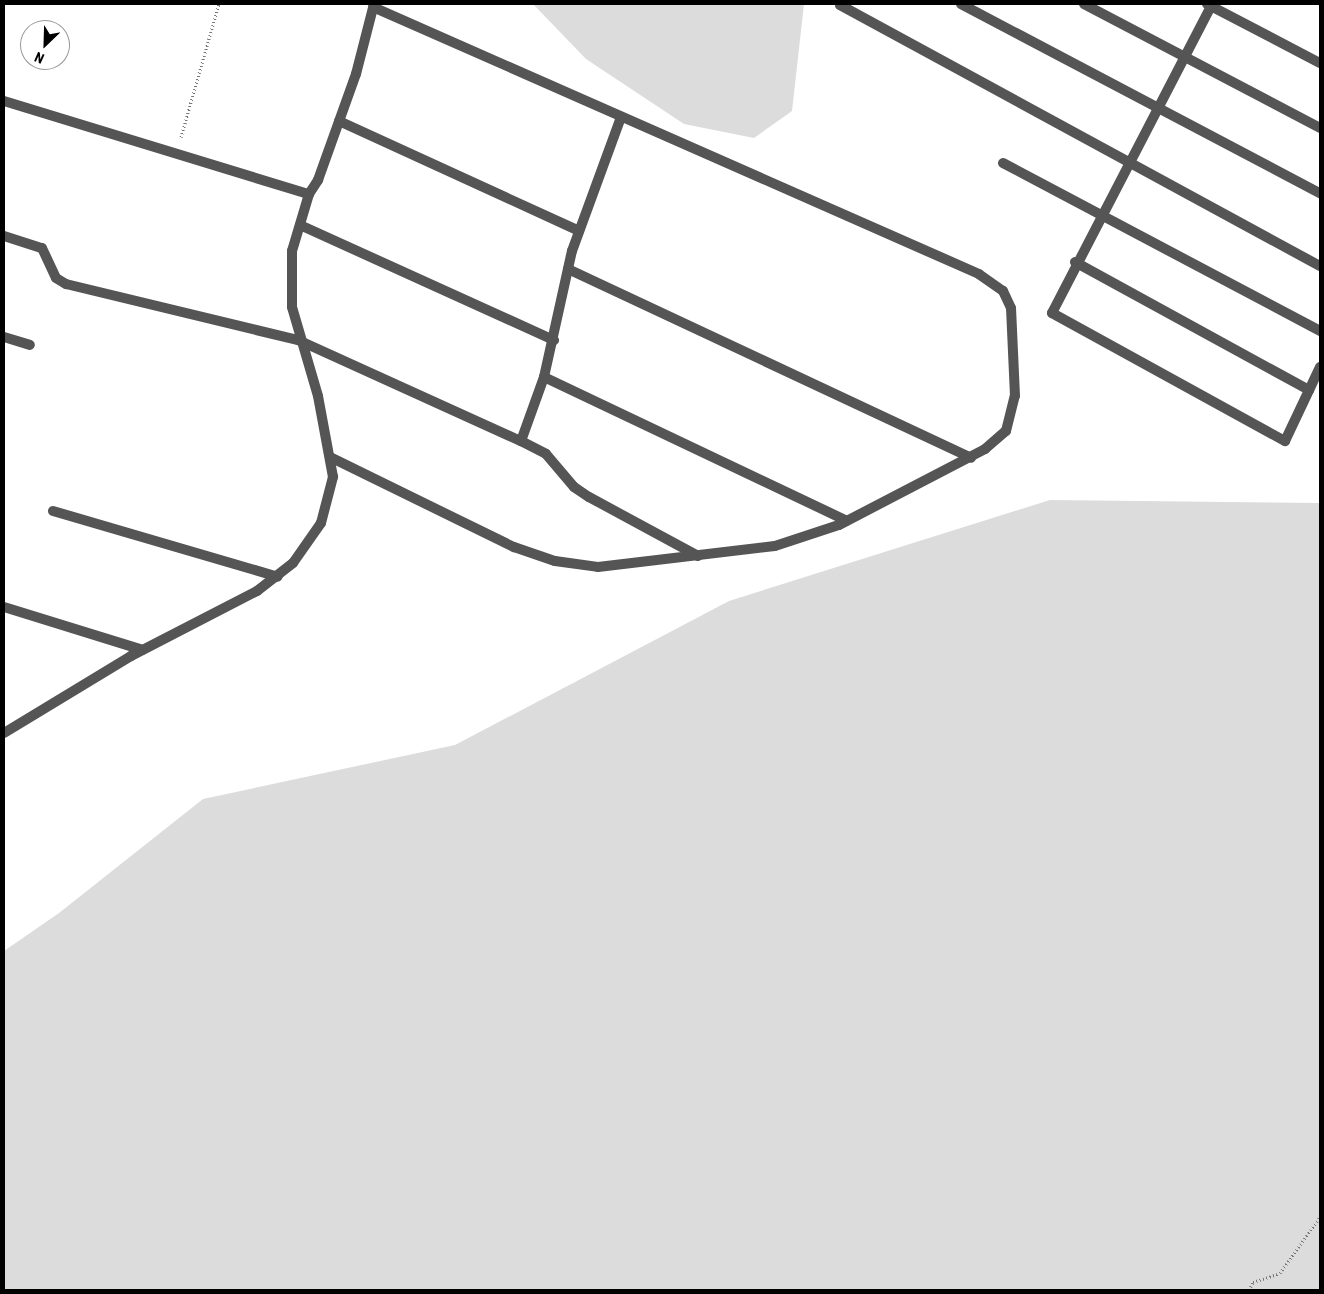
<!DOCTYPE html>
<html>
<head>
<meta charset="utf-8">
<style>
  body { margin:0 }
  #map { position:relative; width:1324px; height:1294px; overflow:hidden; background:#fff; font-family:"Roboto Condensed",sans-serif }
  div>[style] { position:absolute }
  .green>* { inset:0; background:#dcdcdc }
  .path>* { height:3px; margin-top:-1.5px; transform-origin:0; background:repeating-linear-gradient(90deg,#777 0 1px,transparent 0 3.5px) }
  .service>* { height:10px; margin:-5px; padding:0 5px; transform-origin:5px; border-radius:5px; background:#555 }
  .minor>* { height:10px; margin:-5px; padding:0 5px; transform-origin:5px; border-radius:5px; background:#555 }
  span { translate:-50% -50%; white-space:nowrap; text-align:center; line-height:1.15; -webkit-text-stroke:4px #fff; paint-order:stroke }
  .frame { position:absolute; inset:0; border:5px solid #000; pointer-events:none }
  .north { position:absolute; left:20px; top:20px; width:50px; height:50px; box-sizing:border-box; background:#fff; border:1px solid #999; border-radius:50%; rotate:204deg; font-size:14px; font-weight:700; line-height:20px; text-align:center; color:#000 }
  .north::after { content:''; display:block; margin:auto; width:18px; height:22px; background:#000; clip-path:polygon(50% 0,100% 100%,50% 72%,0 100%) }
</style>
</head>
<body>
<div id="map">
  <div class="green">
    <div style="clip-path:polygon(533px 4px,804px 4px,792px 111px,754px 138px,684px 124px,586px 59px)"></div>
    <div style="clip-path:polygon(1050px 500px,1320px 503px,1320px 1290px,4px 1290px,4px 951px,59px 913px,203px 799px,455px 745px,729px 601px)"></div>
  </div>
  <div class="path">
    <div style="left:181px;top:137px;width:138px;rotate:-74.1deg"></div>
    <div style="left:1249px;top:1290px;width:9px;rotate:-63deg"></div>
    <div style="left:1253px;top:1282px;width:28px;rotate:-18deg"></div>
    <div style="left:1280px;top:1273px;width:69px;rotate:-54.5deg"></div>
  </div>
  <div class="service">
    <div style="left:961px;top:4px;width:406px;rotate:27.8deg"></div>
    <div style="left:1084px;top:4px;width:267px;rotate:27.7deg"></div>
    <div style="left:1207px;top:4px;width:127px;rotate:27.6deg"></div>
    <div style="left:840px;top:5px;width:546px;rotate:28.54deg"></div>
    <div style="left:339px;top:121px;width:264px;rotate:24.6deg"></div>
    <div style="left:1003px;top:163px;width:359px;rotate:27.9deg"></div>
    <div style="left:300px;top:225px;width:279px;rotate:24.4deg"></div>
    <div style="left:4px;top:236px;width:40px;rotate:18deg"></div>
    <div style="left:42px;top:248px;width:33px;rotate:65deg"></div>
    <div style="left:56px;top:278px;width:12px;rotate:31deg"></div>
    <div style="left:66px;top:284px;width:239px;rotate:13.6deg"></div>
    <div style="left:298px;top:340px;width:245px;rotate:24.4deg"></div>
    <div style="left:521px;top:441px;width:28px;rotate:27deg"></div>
    <div style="left:546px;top:454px;width:43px;rotate:49.7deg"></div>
    <div style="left:574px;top:487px;width:18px;rotate:34deg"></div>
    <div style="left:589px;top:497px;width:124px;rotate:28.4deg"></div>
    <div style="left:1075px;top:262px;width:267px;rotate:28.7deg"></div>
    <div style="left:568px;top:269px;width:445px;rotate:25.1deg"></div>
    <div style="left:1052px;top:313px;width:266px;rotate:28.8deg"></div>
    <div style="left:1285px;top:441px;width:82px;rotate:-64.7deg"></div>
    <div style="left:4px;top:337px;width:27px;rotate:17deg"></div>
    <div style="left:544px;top:377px;width:335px;rotate:25.4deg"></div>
    <div style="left:53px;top:511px;width:234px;rotate:16.3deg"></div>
    <div style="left:4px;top:607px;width:145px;rotate:17.2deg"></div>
  </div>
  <div class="minor">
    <div style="left:840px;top:5px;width:1px;rotate:-45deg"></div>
    <div style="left:4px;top:101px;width:319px;rotate:17deg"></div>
    <div style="left:1052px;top:313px;width:348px;rotate:-62.6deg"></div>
    <div style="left:521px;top:441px;width:68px;rotate:-70.2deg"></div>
    <div style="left:544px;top:377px;width:129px;rotate:-77.5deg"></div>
    <div style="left:572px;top:251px;width:143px;rotate:-69.9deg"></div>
    <div style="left:330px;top:457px;width:205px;rotate:26.1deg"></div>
    <div style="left:514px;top:547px;width:43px;rotate:18.9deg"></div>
    <div style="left:555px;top:561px;width:43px;rotate:7.9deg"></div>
    <div style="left:598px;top:567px;width:178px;rotate:-6.8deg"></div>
    <div style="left:775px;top:546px;width:67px;rotate:-18.2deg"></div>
    <div style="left:839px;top:525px;width:165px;rotate:-27.5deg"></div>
    <div style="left:985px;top:449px;width:28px;rotate:-41deg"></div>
    <div style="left:1006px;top:431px;width:36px;rotate:-76deg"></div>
    <div style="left:1015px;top:396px;width:88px;rotate:-92.6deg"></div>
    <div style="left:1011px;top:308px;width:19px;rotate:-115deg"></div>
    <div style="left:1003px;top:291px;width:29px;rotate:-145deg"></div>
    <div style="left:979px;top:274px;width:662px;rotate:-156.22deg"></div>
    <div style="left:4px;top:733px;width:149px;rotate:-31.2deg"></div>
    <div style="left:131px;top:656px;width:142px;rotate:-27.3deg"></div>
    <div style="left:257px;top:591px;width:46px;rotate:-37.9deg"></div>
    <div style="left:293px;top:563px;width:49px;rotate:-55deg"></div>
    <div style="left:321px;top:523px;width:48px;rotate:-75.4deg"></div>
    <div style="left:333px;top:477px;width:82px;rotate:-100.5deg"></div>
    <div style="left:318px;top:396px;width:93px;rotate:-106.3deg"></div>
    <div style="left:292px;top:307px;width:56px;rotate:-90deg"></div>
    <div style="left:292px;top:251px;width:59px;rotate:-73.4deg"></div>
    <div style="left:309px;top:194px;width:17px;rotate:-57deg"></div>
    <div style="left:318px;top:180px;width:113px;rotate:-70.3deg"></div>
    <div style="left:356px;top:74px;width:72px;rotate:-75.6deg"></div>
  </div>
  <div class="frame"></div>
  <div class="north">N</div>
</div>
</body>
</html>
